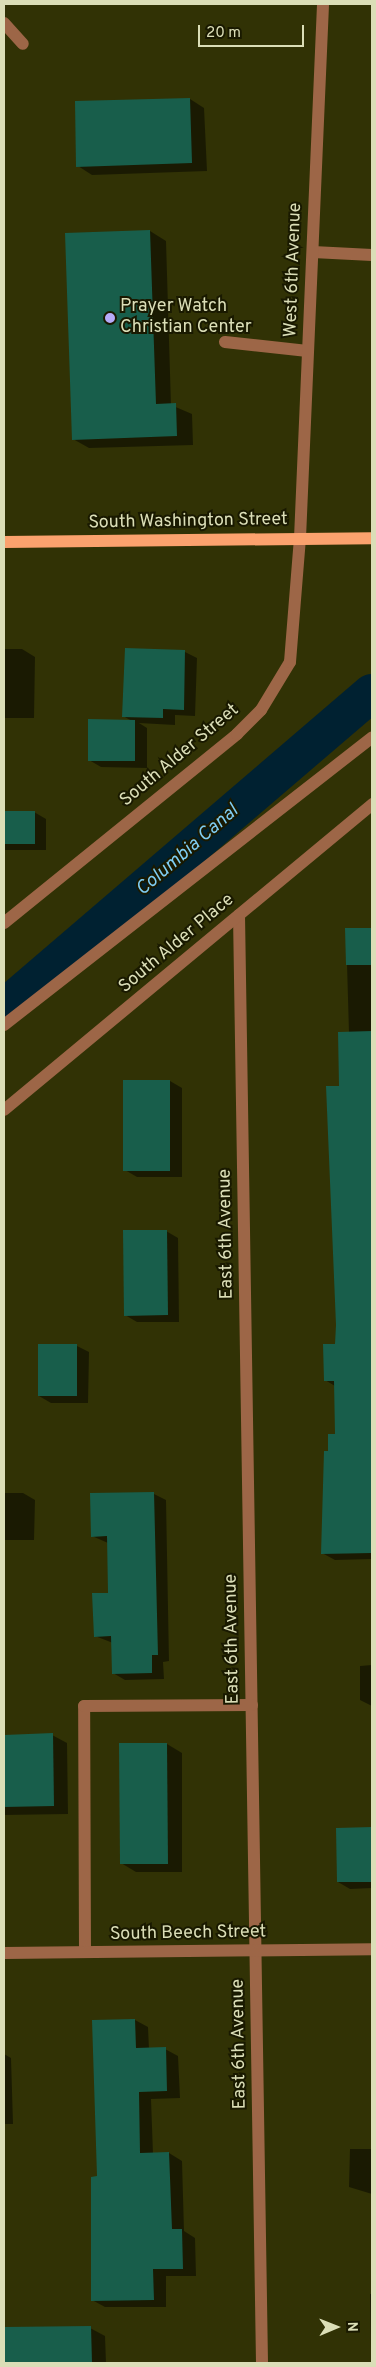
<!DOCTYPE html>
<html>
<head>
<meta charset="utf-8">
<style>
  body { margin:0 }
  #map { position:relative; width:376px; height:2367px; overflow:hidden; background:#313205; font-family:Overpass,sans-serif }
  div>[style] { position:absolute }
  .shadow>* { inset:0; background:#0007 }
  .canal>* { height:38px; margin:-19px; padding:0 19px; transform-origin:19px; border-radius:19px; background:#002131 }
  .building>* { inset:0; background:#185e4b }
  .minor>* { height:12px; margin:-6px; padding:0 6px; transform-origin:6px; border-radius:6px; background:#9d6647 }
  .major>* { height:12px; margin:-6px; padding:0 6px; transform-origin:6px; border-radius:6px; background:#fba26e }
  .dots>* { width:14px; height:14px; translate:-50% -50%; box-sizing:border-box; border:2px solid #191900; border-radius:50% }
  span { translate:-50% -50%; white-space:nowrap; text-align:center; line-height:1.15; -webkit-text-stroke:4px #191900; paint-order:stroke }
  .street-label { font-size:18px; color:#dbdeb7 }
  .poi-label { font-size:18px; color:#dbdeb7 }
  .left { translate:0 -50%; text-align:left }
  .water-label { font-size:19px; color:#7fcdf2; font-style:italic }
  .frame { position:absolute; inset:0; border:5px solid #dbdeb7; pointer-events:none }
  .north { position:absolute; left:311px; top:2302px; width:50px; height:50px; -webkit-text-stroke:4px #191900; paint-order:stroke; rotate:89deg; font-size:14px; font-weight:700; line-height:20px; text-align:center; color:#dbdeb7 }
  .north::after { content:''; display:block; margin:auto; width:18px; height:22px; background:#dbdeb7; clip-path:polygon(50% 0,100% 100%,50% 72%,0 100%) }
  .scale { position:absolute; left:198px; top:25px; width:106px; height:22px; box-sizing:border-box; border:2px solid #dbdeb7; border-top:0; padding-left:6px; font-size:15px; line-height:18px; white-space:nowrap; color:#dbdeb7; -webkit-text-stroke:4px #191900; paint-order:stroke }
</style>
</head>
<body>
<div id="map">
  <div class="shadow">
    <div style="clip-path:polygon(190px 99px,204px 108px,207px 171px,92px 175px,78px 166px)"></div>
    <div style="clip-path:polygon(150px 231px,166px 241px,171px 405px,192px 414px,193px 445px,89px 448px,73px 439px)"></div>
    <div style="clip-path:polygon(4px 649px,22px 649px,35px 657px,34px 718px,4px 718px)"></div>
    <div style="clip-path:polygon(126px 649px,185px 652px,197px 658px,195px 716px,175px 715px,175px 725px,139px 723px,147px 728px,147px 768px,101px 767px,89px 760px,132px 721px,123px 716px)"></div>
    <div style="clip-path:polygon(34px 812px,46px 819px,46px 850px,4px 850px,4px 813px)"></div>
    <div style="clip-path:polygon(372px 929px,372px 1559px,335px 1560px,322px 1553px,329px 1452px,336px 1435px,335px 1386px,325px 1380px,336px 1345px,341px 1087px,349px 1033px,346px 930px)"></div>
    <div style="clip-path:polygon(170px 1081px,182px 1088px,182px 1177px,137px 1177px,125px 1170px)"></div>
    <div style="clip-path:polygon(166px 1231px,178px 1238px,179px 1322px,137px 1322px,125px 1315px)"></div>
    <div style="clip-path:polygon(77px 1346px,89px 1352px,88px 1403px,51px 1403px,39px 1396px)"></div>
    <div style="clip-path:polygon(4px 1493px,23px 1493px,35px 1500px,34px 1540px,4px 1540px)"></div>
    <div style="clip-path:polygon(154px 1494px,166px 1500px,169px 1661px,163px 1662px,164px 1679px,125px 1680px,113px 1673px,113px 1643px,95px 1636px,109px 1594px,108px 1543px,92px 1536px)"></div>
    <div style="clip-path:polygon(372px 1665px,372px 1706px,360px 1700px,360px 1666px)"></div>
    <div style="clip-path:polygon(52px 1735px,67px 1743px,68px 1814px,4px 1815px,4px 1736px)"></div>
    <div style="clip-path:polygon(120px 1744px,167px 1744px,182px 1753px,182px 1872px,136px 1872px,121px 1863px)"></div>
    <div style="clip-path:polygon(372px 1828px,372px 1888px,350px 1889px,338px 1882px,337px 1829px)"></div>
    <div style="clip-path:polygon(135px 2020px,148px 2027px,149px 2049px,165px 2049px,178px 2056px,180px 2098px,151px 2099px,153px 2154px,169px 2153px,182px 2161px,184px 2231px,195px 2238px,196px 2276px,166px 2276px,166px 2307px,105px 2307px,92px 2300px,99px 2178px)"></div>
    <div style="clip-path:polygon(4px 2054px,11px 2058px,13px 2124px,4px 2124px)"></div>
    <div style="clip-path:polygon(350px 2149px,372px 2149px,372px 2194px,349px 2187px)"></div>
    <div style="clip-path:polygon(370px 2294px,372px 2294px,372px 2350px,371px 2349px)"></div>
    <div style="clip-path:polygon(4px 2328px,90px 2328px,105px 2336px,106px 2363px,4px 2363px)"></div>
  </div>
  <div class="canal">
    <div style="left:4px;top:1008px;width:484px;rotate:-40.6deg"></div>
  </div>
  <div class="building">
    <div style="clip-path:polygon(190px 98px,192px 163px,76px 167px,75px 101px)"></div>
    <div style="clip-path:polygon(150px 230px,156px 404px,176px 403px,177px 436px,72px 440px,65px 233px)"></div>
    <div style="clip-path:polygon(125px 648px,185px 650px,184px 710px,163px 709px,163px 718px,122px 717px)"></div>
    <div style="clip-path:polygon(88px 719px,135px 720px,135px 761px,88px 761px)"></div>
    <div style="clip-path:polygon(4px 811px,35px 811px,35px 844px,4px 844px)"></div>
    <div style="clip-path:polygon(345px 928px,372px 928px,372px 965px,346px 965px)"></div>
    <div style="clip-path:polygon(372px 1031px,372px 1553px,321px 1554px,324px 1451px,328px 1451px,328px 1434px,335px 1434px,334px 1381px,324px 1381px,323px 1344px,335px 1344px,336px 1325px,326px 1086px,339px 1086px,338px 1032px)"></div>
    <div style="clip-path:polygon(123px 1080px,170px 1080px,170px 1171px,123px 1171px)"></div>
    <div style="clip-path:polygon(123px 1230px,167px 1230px,168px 1315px,124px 1316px)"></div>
    <div style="clip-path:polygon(38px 1344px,77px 1344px,77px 1396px,38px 1396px)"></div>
    <div style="clip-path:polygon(154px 1492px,158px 1655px,152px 1655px,152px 1673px,112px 1674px,111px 1636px,94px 1637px,92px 1593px,108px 1593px,107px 1536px,91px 1537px,90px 1493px)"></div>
    <div style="clip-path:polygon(53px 1733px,54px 1806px,4px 1807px,4px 1735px)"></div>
    <div style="clip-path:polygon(119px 1743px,167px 1743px,168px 1864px,120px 1864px)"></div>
    <div style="clip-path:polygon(372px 1827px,372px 1882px,337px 1882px,336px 1828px)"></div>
    <div style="clip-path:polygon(135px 2019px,136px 2048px,166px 2047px,167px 2091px,139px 2092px,140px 2153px,169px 2152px,172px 2229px,182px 2229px,183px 2269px,153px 2269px,154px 2300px,91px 2301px,91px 2177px,97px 2176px,92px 2020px)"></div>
    <div style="clip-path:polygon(91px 2326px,92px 2363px,4px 2363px,4px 2327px)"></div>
  </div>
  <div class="minor">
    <div style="left:4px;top:23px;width:28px;rotate:48deg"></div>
    <div style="left:313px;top:252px;width:59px;rotate:2.9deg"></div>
    <div style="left:225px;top:342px;width:83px;rotate:6.2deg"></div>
    <div style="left:239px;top:915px;width:1448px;rotate:89.09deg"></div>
    <div style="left:4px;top:923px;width:300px;rotate:-39deg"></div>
    <div style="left:237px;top:734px;width:34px;rotate:-45deg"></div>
    <div style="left:261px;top:710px;width:56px;rotate:-58.9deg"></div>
    <div style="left:290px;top:662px;width:124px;rotate:-85.4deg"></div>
    <div style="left:300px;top:538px;width:534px;rotate:-87.53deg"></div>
    <div style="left:4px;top:1025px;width:467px;rotate:-38deg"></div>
    <div style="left:4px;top:1110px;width:479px;rotate:-39.7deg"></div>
    <div style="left:85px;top:1952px;width:246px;rotate:-90.2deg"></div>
    <div style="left:84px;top:1706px;width:168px;rotate:-0.3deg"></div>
    <div style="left:4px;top:1953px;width:368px;rotate:-0.6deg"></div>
  </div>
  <div class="major">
    <div style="left:4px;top:542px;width:368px;rotate:-0.6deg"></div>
  </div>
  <div class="dots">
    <div style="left:110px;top:318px;background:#b6abf8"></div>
  </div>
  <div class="street-label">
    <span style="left:294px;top:270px;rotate:-88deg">West 6th Avenue</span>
    <span style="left:188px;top:522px;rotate:-1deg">South Washington Street</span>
    <span style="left:180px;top:756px;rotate:-40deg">South Alder Street</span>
    <span style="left:177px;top:944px;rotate:-40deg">South Alder Place</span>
    <span style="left:227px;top:1234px;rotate:-91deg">East 6th Avenue</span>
    <span style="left:233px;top:1639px;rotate:-91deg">East 6th Avenue</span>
    <span style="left:188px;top:1934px;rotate:-1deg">South Beech Street</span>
    <span style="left:240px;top:2044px;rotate:-91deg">East 6th Avenue</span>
  </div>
  <div class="poi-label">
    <span class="left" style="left:120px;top:318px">Prayer Watch<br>Christian Center</span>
  </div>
  <div class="water-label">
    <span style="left:188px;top:851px;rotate:-41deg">Columbia Canal</span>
  </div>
  <div class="frame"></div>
  <div class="north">N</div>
  <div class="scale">20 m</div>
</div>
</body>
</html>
